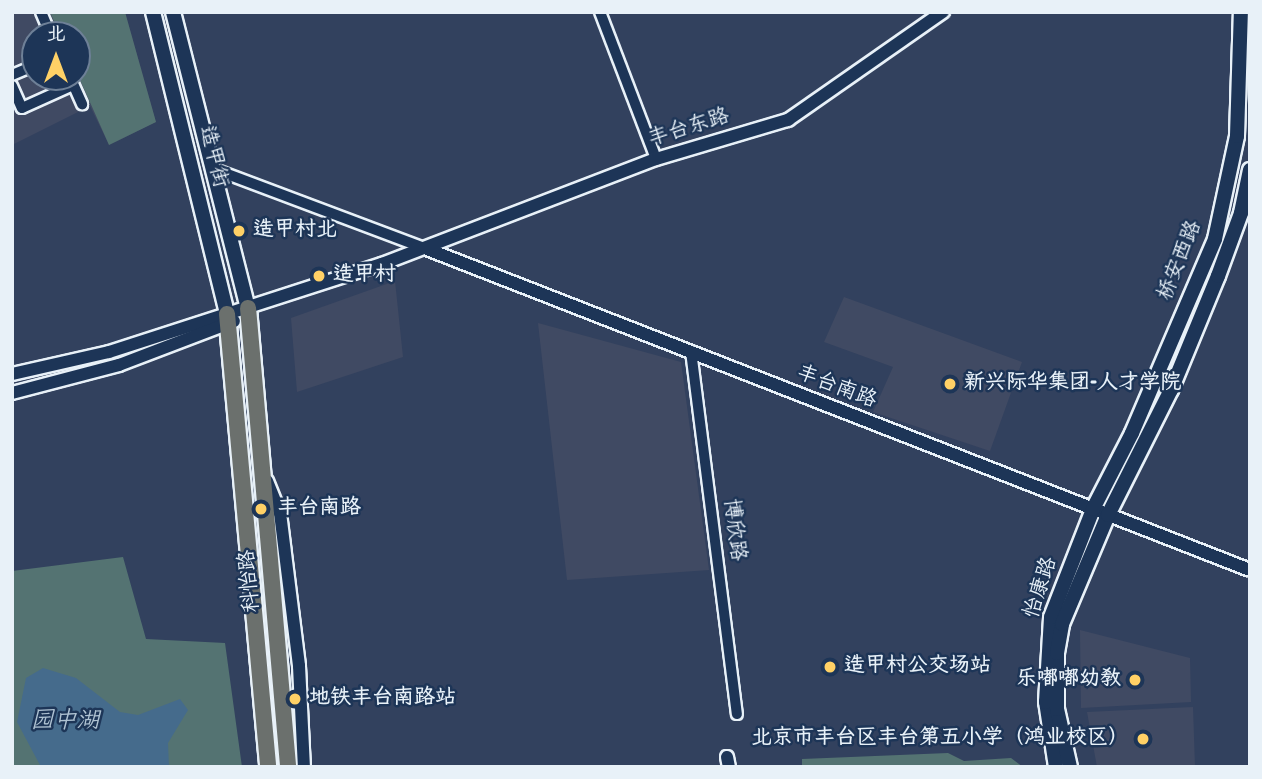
<!DOCTYPE html>
<html>
<head>
<meta charset="utf-8">
<style>
  body { margin:0 }
  #map { position:relative; width:1262px; height:779px; overflow:hidden; background:#32415e; font-family:Dekko,"LXGW WenKai TC",sans-serif }
  div>[style] { position:absolute }
  .built>* { inset:0; background:#404a63 }
  .green>* { inset:0; background:#547372 }
  .water>* { inset:0; background:#456b8c }
  .roads { filter:drop-shadow(2px 0 #e8f1f8) drop-shadow(-2px 0 #e8f1f8) drop-shadow(0 2px #e8f1f8) drop-shadow(0 -2px #e8f1f8) }
  .minor>* { height:10px; margin:-5px; padding:0 5px; transform-origin:5px; border-radius:5px; background:#1d3557 }
  .tertiary>* { height:12px; margin:-6px; padding:0 6px; transform-origin:6px; border-radius:6px; background:#1d3557 }
  .secondary>* { height:14px; margin:-7px; padding:0 7px; transform-origin:7px; border-radius:7px; background:#1d3557 }
  .primary>* { height:16px; margin:-8px; padding:0 8px; transform-origin:8px; border-radius:8px; background:#6b706d }
  .dots>* { width:19px; height:19px; translate:-50% -50%; box-sizing:border-box; border:4px solid #1d3557; border-radius:50% }
  span { translate:-50% -50%; white-space:nowrap; text-align:center; line-height:1.15; -webkit-text-stroke:5px #1d3557; paint-order:stroke }
  .street-label { font-size:21px; color:#e8f1f8 }
  .poi-label { font-size:21px; color:#e8f1f8; font-weight:700 }
  .left { translate:0 -50%; text-align:left }
  .right { translate:-100% -50%; text-align:right }
  .water-label { font-size:23px; color:#afc2d2; font-style:italic }
  .frame { position:absolute; inset:0; border:14px solid #e8f1f8; pointer-events:none }
  .north { position:absolute; left:21px; top:21px; width:70px; height:70px; box-sizing:border-box; background:#1d3557; border:2px solid #6e8097; border-radius:50%; rotate:0deg; font-size:19px; font-weight:700; line-height:28px; text-align:center; color:#e8f1f8 }
  .north::after { content:''; display:block; margin:auto; width:24px; height:32px; background:#ffd166; clip-path:polygon(50% 0,100% 100%,50% 72%,0 100%) }
</style>
</head>
<body>
<div id="map">
  <div class="built">
    <div style="clip-path:polygon(evenodd,12px 12px,125px 12px,156px 122px,109px 145px,90px 106px,12px 145px,12px 12px,35px 35px,77px 35px,77px 77px,35px 77px,35px 35px)"></div>
    <div style="clip-path:polygon(395px 281px,403px 357px,297px 392px,291px 318px)"></div>
    <div style="clip-path:polygon(844px 297px,1022px 362px,990px 451px,873px 412px,893px 367px,824px 342px)"></div>
    <div style="clip-path:polygon(538px 323px,681px 362px,709px 570px,567px 580px)"></div>
    <div style="clip-path:polygon(1080px 630px,1190px 658px,1191px 702px,1081px 708px)"></div>
    <div style="clip-path:polygon(1193px 707px,1195px 767px,1097px 767px,1087px 712px)"></div>
  </div>
  <div class="green">
    <div style="clip-path:polygon(50px 12px,125px 12px,156px 122px,109px 145px,77px 73px,77px 35px,60px 35px)"></div>
    <div style="clip-path:polygon(123px 557px,146px 639px,225px 643px,242px 767px,12px 767px,12px 571px)"></div>
    <div style="clip-path:polygon(948px 753px,964px 761px,1011px 758px,1023px 767px,794px 767px,802px 766px,802px 759px)"></div>
  </div>
  <div class="water">
    <div style="clip-path:polygon(43px 668px,76px 678px,120px 712px,138px 715px,180px 699px,188px 710px,168px 743px,169px 767px,41px 767px,17px 722px,26px 678px)"></div>
  </div>
  <div class="roads">
    <div class="minor">
      <div style="left:41px;top:12px;width:25px;rotate:67deg"></div>
      <div style="left:600px;top:12px;width:157px;rotate:69.1deg"></div>
      <div style="left:12px;top:75px;width:25px;rotate:-23deg"></div>
      <div style="left:70px;top:77px;width:30px;rotate:66deg"></div>
      <div style="left:12px;top:86px;width:24px;rotate:66deg"></div>
      <div style="left:22px;top:108px;width:56px;rotate:-24.3deg"></div>
      <div style="left:214px;top:169px;width:228px;rotate:20.6deg"></div>
      <div style="left:691px;top:351px;width:366px;rotate:82.8deg"></div>
    </div>
    <div class="tertiary">
      <div style="left:427px;top:249px;width:883px;rotate:21.31deg"></div>
      <div style="left:12px;top:374px;width:99px;rotate:-12.8deg"></div>
      <div style="left:109px;top:352px;width:287px;rotate:-17.9deg"></div>
      <div style="left:382px;top:264px;width:293px;rotate:-21deg"></div>
      <div style="left:656px;top:159px;width:138px;rotate:-16.5deg"></div>
      <div style="left:788px;top:120px;width:189px;rotate:-34.9deg"></div>
      <div style="left:12px;top:393px;width:111px;rotate:-14.7deg"></div>
      <div style="left:119px;top:365px;width:123px;rotate:-20.9deg"></div>
      <div style="left:267px;top:481px;width:35px;rotate:68deg"></div>
      <div style="left:280px;top:513px;width:154px;rotate:82.9deg"></div>
      <div style="left:299px;top:666px;width:101px;rotate:87.2deg"></div>
      <div style="left:727px;top:757px;width:10px;rotate:79deg"></div>
    </div>
    <div class="secondary">
      <div style="left:153px;top:12px;width:311px;rotate:76.2deg"></div>
      <div style="left:173px;top:12px;width:305px;rotate:75.8deg"></div>
      <div style="left:1056px;top:767px;width:66px;rotate:-98.7deg"></div>
      <div style="left:1046px;top:702px;width:85px;rotate:-86.6deg"></div>
      <div style="left:1051px;top:617px;width:116px;rotate:-68.7deg"></div>
      <div style="left:1093px;top:509px;width:85px;rotate:-62.8deg"></div>
      <div style="left:1132px;top:433px;width:211px;rotate:-66.8deg"></div>
      <div style="left:1215px;top:239px;width:105px;rotate:-77.9deg"></div>
      <div style="left:1237px;top:136px;width:124px;rotate:-88.2deg"></div>
      <div style="left:1070px;top:767px;width:59px;rotate:-102.6deg"></div>
      <div style="left:1057px;top:709px;width:56px;rotate:-90deg"></div>
      <div style="left:1057px;top:653px;width:29px;rotate:-80deg"></div>
      <div style="left:1062px;top:624px;width:118px;rotate:-67.1deg"></div>
      <div style="left:1108px;top:515px;width:140px;rotate:-63.3deg"></div>
      <div style="left:1171px;top:390px;width:123px;rotate:-67.6deg"></div>
      <div style="left:1218px;top:276px;width:67px;rotate:-69.9deg"></div>
      <div style="left:1241px;top:213px;width:44px;rotate:-78.2deg"></div>
    </div>
    <div class="primary">
      <div style="left:248px;top:308px;width:461px;rotate:85deg"></div>
      <div style="left:227px;top:314px;width:455px;rotate:84.8deg"></div>
    </div>
  </div>
  <div class="dots">
    <div style="left:239px;top:231px;background:#ffd166"></div>
    <div style="left:319px;top:276px;background:#ffd166"></div>
    <div style="left:950px;top:384px;background:#ffd166"></div>
    <div style="left:261px;top:509px;background:#ffd166"></div>
    <div style="left:830px;top:667px;background:#ffd166"></div>
    <div style="left:1135px;top:680px;background:#ffd166"></div>
    <div style="left:295px;top:699px;background:#ffd166"></div>
    <div style="left:1143px;top:739px;background:#ffd166"></div>
  </div>
  <div class="street-label">
    <span style="left:689px;top:129px;rotate:-17deg">丰台东路</span>
    <span style="left:212px;top:157px;rotate:76deg">造甲街</span>
    <span style="left:1181px;top:261px;rotate:-68deg">桥安西路</span>
    <span style="left:836px;top:388px;rotate:21deg">丰台南路</span>
    <span style="left:733px;top:530px;rotate:83deg">博欣路</span>
    <span style="left:251px;top:581px;rotate:-95deg">科怡路</span>
    <span style="left:1042px;top:588px;rotate:-72deg">怡康路</span>
  </div>
  <div class="poi-label">
    <span class="left" style="left:253px;top:231px">造甲村北</span>
    <span class="left" style="left:333px;top:276px">造甲村</span>
    <span class="left" style="left:964px;top:384px">新兴际华集团-人才学院</span>
    <span class="left" style="left:277px;top:509px">丰台南路</span>
    <span class="left" style="left:844px;top:667px">造甲村公交场站</span>
    <span class="right" style="left:1121px;top:680px">乐嘟嘟幼教</span>
    <span class="left" style="left:309px;top:699px">地铁丰台南路站</span>
    <span class="right" style="left:1129px;top:739px">北京市丰台区丰台第五小学（鸿业校区）</span>
  </div>
  <div class="water-label">
    <span style="left:65px;top:723px">园中湖</span>
  </div>
  <div class="frame"></div>
  <div class="north">北</div>
</div>
</body>
</html>
